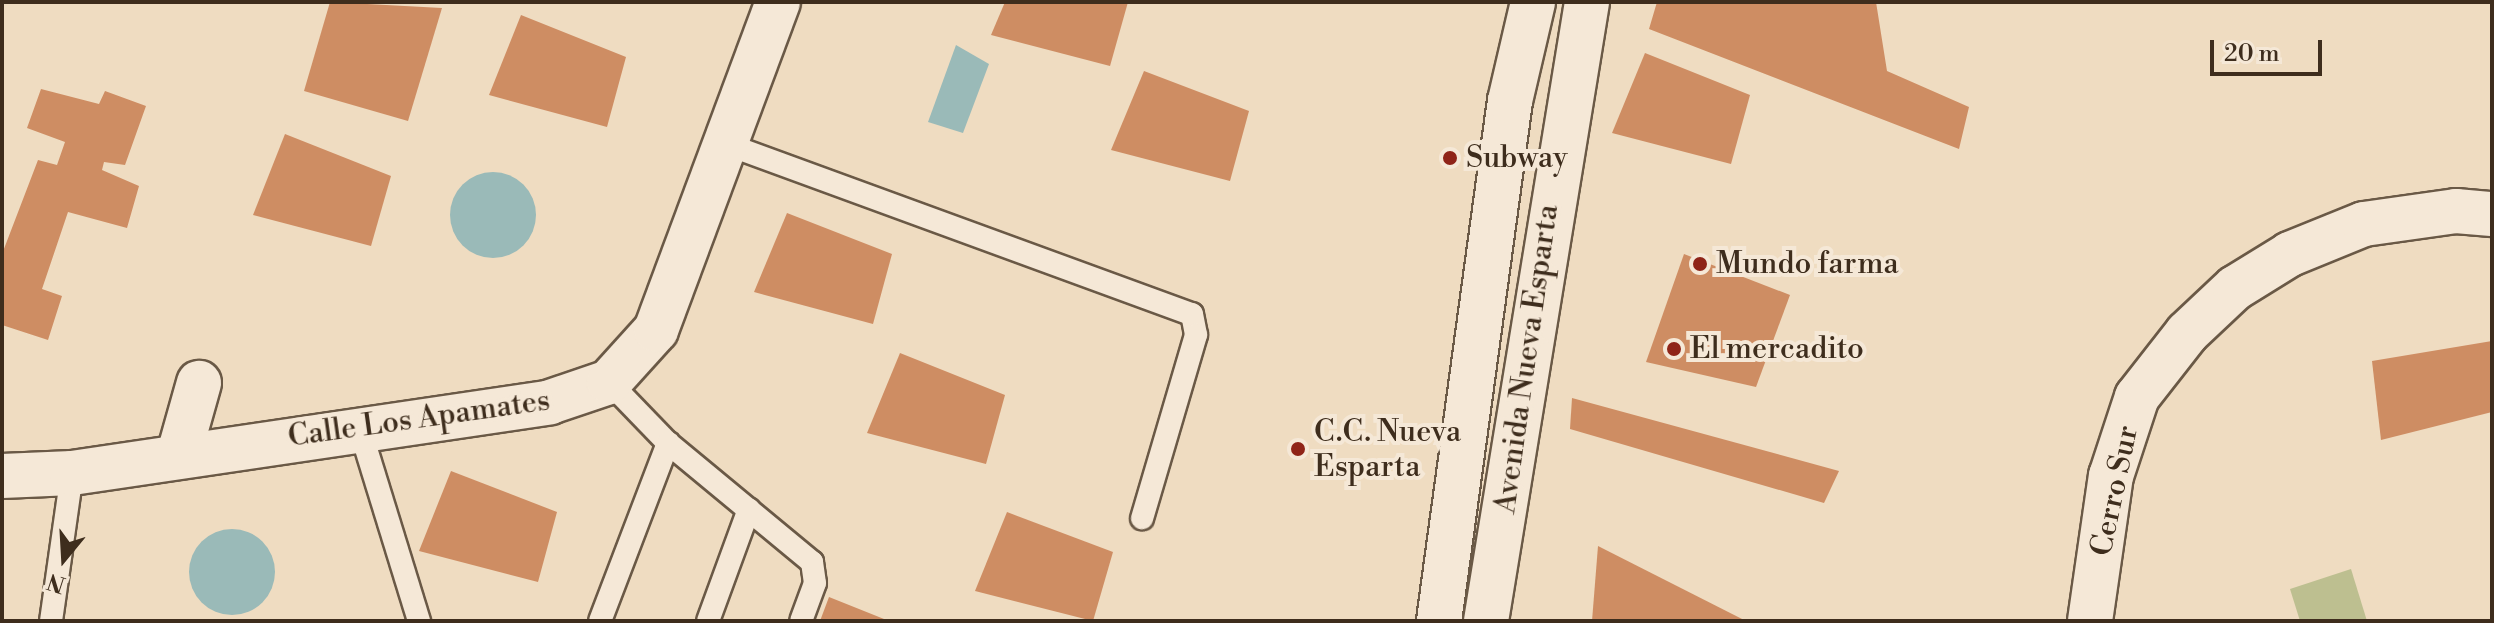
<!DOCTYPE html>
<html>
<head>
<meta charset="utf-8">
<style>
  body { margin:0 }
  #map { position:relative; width:2494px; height:623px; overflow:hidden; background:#efdcc1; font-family:"Libre Bodoni",serif }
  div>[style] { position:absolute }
  .green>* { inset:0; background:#bdbf90 }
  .water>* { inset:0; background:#9abab8 }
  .round { border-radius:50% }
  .building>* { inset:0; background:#ce8d63 }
  .roads { filter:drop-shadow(2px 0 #6a5946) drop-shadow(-2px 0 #6a5946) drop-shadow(0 2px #6a5946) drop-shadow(0 -2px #6a5946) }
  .lane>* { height:22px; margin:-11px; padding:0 11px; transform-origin:11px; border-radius:11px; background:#f5e8d7 }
  .street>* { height:44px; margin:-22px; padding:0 22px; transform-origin:22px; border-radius:22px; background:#f5e8d7 }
  .dots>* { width:22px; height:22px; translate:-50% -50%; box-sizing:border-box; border:4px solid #f5e8d7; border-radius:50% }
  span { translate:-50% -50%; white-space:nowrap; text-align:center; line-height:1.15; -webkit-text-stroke:8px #f5e8d7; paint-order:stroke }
  .poi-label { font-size:30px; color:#3e2d1d }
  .left { translate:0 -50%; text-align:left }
  .street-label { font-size:30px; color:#3e2d1d }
  .frame { position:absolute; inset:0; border:4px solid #3e2d1d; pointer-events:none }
  .north { position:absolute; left:24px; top:519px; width:80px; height:80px; -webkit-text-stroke:6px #f5e8d7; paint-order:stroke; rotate:198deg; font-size:22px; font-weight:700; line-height:32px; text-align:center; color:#3e2d1d }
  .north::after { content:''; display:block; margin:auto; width:28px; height:36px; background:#3e2d1d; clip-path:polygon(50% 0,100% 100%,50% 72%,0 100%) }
  .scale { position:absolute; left:2210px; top:40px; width:112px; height:36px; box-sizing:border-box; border:4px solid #3e2d1d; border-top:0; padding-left:10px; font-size:24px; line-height:28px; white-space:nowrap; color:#3e2d1d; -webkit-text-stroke:6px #f5e8d7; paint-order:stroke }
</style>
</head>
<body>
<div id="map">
  <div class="green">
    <div style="clip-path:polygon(2351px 569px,2367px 621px,2300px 621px,2290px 589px)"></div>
  </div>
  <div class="water">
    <div style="clip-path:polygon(956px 45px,989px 64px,963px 133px,928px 122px)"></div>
    <div class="round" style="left:450px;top:172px;width:86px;height:86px"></div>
    <div class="round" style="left:189px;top:529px;width:86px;height:86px"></div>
  </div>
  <div class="building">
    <div style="clip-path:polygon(330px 2px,442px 8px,408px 121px,304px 91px)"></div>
    <div style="clip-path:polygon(1005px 2px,1128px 2px,1110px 66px,991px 35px)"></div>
    <div style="clip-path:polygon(1657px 2px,1876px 2px,1887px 71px,1969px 107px,1959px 149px,1649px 29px)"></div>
    <div style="clip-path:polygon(521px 15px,626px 57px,607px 127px,489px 95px)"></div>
    <div style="clip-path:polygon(1645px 53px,1750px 95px,1731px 164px,1612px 133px)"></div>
    <div style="clip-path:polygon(1144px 71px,1249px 111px,1230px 181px,1111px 150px)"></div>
    <div style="clip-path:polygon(41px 89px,99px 104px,105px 91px,146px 106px,125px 165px,104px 162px,102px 170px,139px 186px,127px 228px,68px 212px,42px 289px,62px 296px,48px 340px,2px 325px,2px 254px,38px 160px,57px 165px,65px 142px,27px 128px)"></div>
    <div style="clip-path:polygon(285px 134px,391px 176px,371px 246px,253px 215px)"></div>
    <div style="clip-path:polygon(787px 213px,892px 254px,873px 324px,754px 292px)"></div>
    <div style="clip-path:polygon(1684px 254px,1790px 295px,1756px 387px,1646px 362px)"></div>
    <div style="clip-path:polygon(2492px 341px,2492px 412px,2381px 440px,2372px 361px)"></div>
    <div style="clip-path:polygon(900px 353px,1005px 395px,986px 464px,867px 433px)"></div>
    <div style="clip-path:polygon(1572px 398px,1839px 471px,1824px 503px,1570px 429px)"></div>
    <div style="clip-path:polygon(451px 471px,557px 512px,538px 582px,419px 551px)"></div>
    <div style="clip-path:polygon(1007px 512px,1113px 552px,1093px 621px,975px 591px)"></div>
    <div style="clip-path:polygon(1598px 546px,1746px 621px,1592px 621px)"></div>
    <div style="clip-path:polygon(829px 597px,889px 621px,820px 621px)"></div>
  </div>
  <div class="roads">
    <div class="lane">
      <div style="left:729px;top:145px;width:493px;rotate:20.1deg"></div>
      <div style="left:1192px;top:314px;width:21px;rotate:79deg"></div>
      <div style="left:1196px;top:335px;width:191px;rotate:106.4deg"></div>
      <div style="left:609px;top:382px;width:85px;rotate:46deg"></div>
      <div style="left:668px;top:443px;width:187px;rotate:39.6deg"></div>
      <div style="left:812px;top:562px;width:21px;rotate:82deg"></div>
      <div style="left:815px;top:583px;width:40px;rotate:110.2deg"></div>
      <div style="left:360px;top:429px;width:201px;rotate:72.9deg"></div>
      <div style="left:51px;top:621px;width:149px;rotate:-81.9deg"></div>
      <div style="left:600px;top:621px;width:191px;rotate:-69.1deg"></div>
      <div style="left:708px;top:621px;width:119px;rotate:-69.9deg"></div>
    </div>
    <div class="street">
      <div style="left:179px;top:454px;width:74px;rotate:-74.3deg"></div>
      <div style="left:2px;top:476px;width:70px;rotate:-2.5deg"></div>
      <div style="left:72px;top:473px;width:483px;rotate:-8.4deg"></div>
      <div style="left:550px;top:402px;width:62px;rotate:-18.7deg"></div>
      <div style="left:609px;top:382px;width:70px;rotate:-47.9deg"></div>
      <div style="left:656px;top:330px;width:350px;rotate:-69.6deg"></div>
      <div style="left:1439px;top:621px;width:525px;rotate:-82.23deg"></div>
      <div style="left:1510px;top:101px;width:102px;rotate:-76.9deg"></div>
      <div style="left:1486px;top:621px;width:627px;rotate:-80.73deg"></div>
      <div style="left:2090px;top:621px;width:147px;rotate:-81.8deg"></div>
      <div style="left:2111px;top:476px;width:83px;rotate:-71.8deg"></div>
      <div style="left:2137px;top:397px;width:81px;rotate:-52deg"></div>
      <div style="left:2187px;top:333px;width:66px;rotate:-43.2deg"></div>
      <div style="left:2235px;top:288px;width:65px;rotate:-31.7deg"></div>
      <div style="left:2290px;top:254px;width:80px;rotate:-22.1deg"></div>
      <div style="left:2364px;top:224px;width:93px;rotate:-8deg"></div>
      <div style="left:2456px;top:211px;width:36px;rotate:5deg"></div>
    </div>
  </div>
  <div class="dots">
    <div style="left:1450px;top:158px;background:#8f2418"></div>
    <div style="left:1700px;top:264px;background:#8f2418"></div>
    <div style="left:1674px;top:349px;background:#8f2418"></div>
    <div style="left:1298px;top:449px;background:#8f2418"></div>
  </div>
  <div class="poi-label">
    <span class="left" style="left:1466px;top:158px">Subway</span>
    <span class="left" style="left:1716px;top:264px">Mundo farma</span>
    <span class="left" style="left:1690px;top:349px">El mercadito</span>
    <span class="left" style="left:1314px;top:449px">C.C. Nueva<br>Esparta</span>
  </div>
  <div class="street-label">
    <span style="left:1527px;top:359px;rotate:-82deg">Avenida Nueva Esparta</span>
    <span style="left:419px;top:419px;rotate:-8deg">Calle Los Apamates</span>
    <span style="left:2115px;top:491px;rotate:-78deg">Cerro Sur</span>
  </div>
  <div class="frame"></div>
  <div class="north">N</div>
  <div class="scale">20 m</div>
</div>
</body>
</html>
